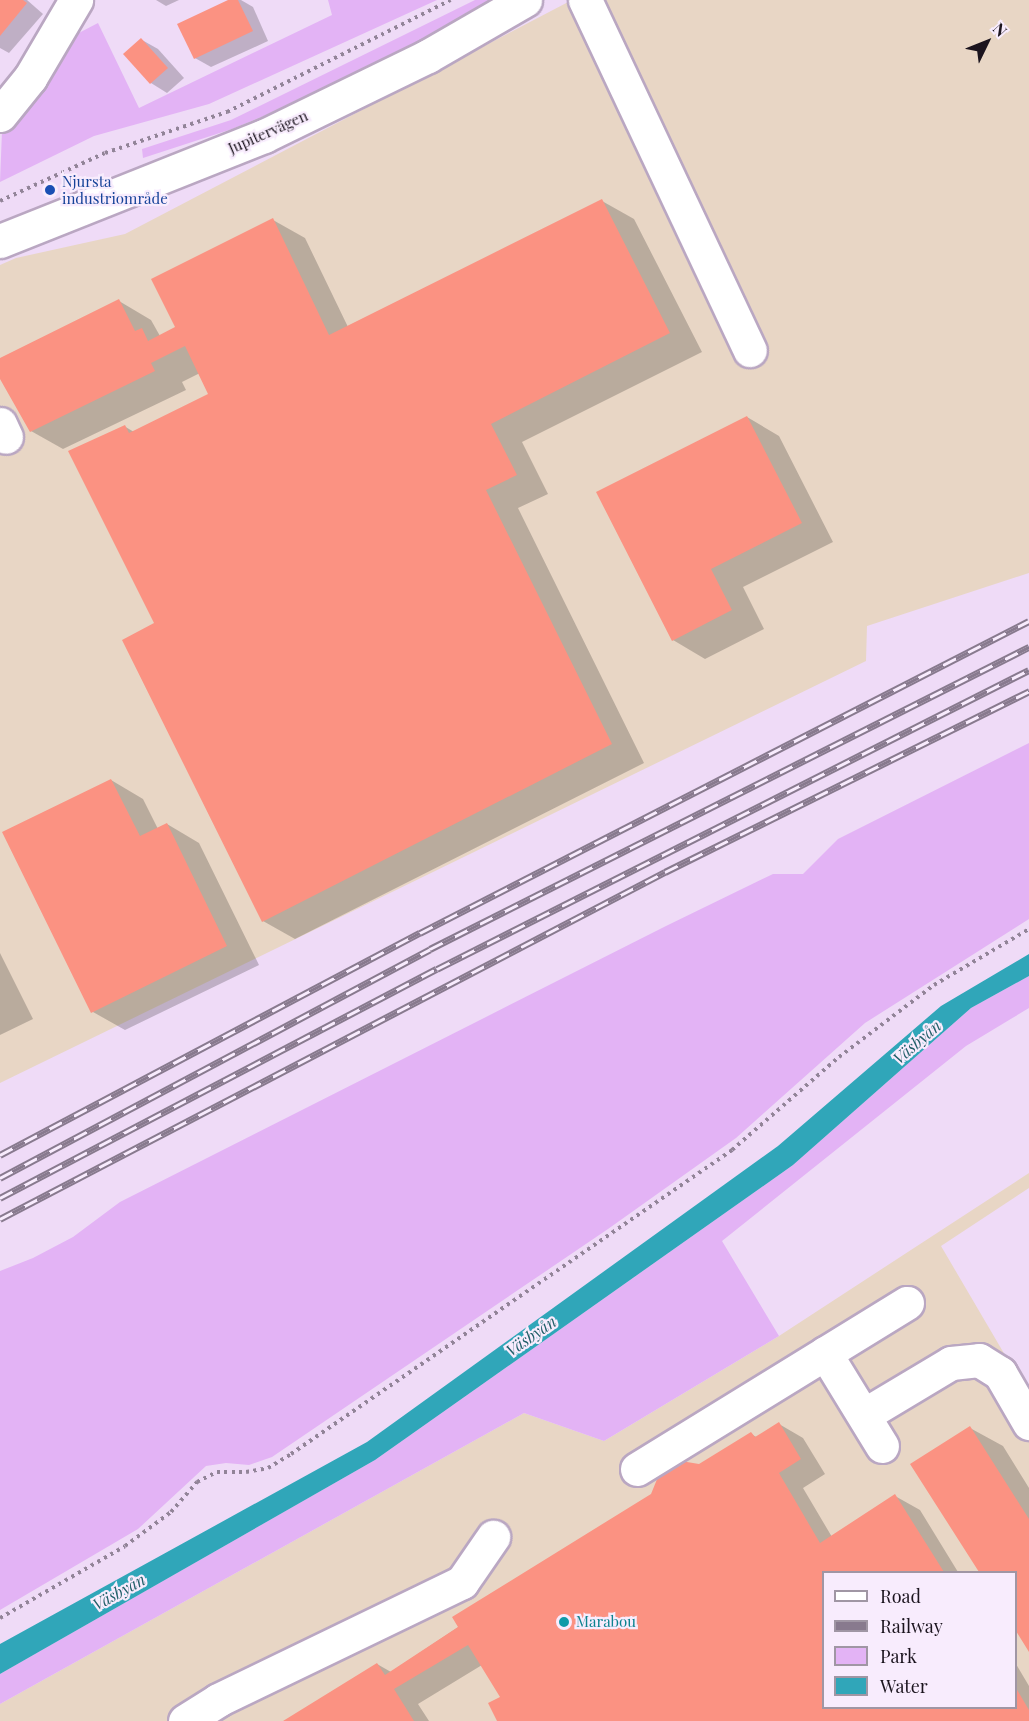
<!DOCTYPE html>
<html>
<head>
<meta charset="utf-8">
<style>
  body { margin:0 }
  #map { position:relative; width:1029px; height:1721px; overflow:hidden; background:#efdbf7; font-family:"Playfair Display",serif }
  div>[style] { position:absolute }
  .industrial>* { inset:0; background:#e8d6c5 }
  .green>* { inset:0; background:#e3b3f5 }
  .water>* { inset:0; background:#30a6b9 }
  .shadow>* { inset:0; background:#0003 }
  .building>* { inset:0; background:#fb9282 }
  .path>* { height:4px; margin-top:-2px; transform-origin:0; background:repeating-linear-gradient(90deg,#928498 0 3px,transparent 0 7.5px) }
  .roads { filter:drop-shadow(2px 0 #baa7c2) drop-shadow(-2px 0 #baa7c2) drop-shadow(0 2px #baa7c2) drop-shadow(0 -2px #baa7c2) }
  .minor>* { height:33px; margin:-16.5px; padding:0 16.5px; transform-origin:16.5px; border-radius:16.5px; background:#fff }
  .rail>* { height:7px; margin-top:-3.5px; transform-origin:0; background:repeating-linear-gradient(90deg,#f8ecfd 0 14px,#887a8e 0 28px); box-sizing:border-box; border-block:2px solid #887a8e }
  .dots>* { width:16px; height:16px; translate:-50% -50%; box-sizing:border-box; border:3px solid #f8ecfd; border-radius:50% }
  span { translate:-50% -50%; white-space:nowrap; text-align:center; line-height:1.15; -webkit-text-stroke:4.5px #f8ecfd; paint-order:stroke }
  .street-label { font-size:15px; color:#1b141e }
  .transit-label { font-size:15px; color:#164399 }
  .left { translate:0 -50%; text-align:left }
  .culture-label { font-size:15px; color:#0d838f }
  .water-label { font-size:16px; color:#22606a; font-style:italic }
  .legend { position:absolute; left:822px; top:1571px; width:195px; height:138px; box-sizing:border-box; background:#f8ecfd; border:2px solid #a096a4; margin:0; padding:8px 10px; list-style:none; font-size:18px; color:#1b141e }
  .legend li { display:flex; align-items:center; gap:12px; height:30px }
  .legend b { width:30px; border:2px solid #a096a4 }
  .north { position:absolute; left:957px; top:12px; width:60px; height:60px; -webkit-text-stroke:4px #f8ecfd; paint-order:stroke; rotate:47deg; font-size:16px; font-weight:700; line-height:24px; text-align:center; color:#1b141e }
  .north::after { content:''; display:block; margin:auto; width:21px; height:27px; background:#1b141e; clip-path:polygon(50% 0,100% 100%,50% 72%,0 100%) }
</style>
</head>
<body>
<div id="map">
  <div class="industrial">
    <div style="clip-path:polygon(572px 0,1029px 0,1029px 573px,867px 626px,866px 661px,0 1083px,0 265px,16px 258px,125px 234px)"></div>
    <div style="clip-path:polygon(evenodd,1029px 1173px,1029px 1188px,941px 1246px,1029px 1396px,1029px 1721px,0 1721px,0 1704px,524px 1413px,604px 1441px,779px 1336px,1029px 1173px,824px 1572px,1016px 1572px,1016px 1708px,824px 1708px,824px 1572px)"></div>
  </div>
  <div class="green">
    <div style="clip-path:polygon(328px 0,437px 0,209px 104px,94px 136px,0 182px,2px 131px,42px 84px,73px 36px,98px 23px,139px 108px,332px 15px)"></div>
    <div style="clip-path:polygon(475px 0,503px 0,313px 96px,232px 129px,143px 158px,142px 149px,231px 120px)"></div>
    <div style="clip-path:polygon(1029px 743px,1029px 919px,865px 1023px,736px 1138px,608px 1229px,272px 1457px,249px 1465px,226px 1463px,206px 1466px,138px 1529px,0 1610px,0 1271px,33px 1258px,73px 1237px,120px 1202px,666px 926px,773px 874px,803px 874px,838px 839px)"></div>
    <div style="clip-path:polygon(1029px 976px,1029px 1008px,966px 1046px,722px 1241px,779px 1336px,604px 1441px,524px 1413px,0 1704px,0 1674px,375px 1460px,793px 1165px,971px 1008px)"></div>
  </div>
  <div class="water">
    <div style="clip-path:polygon(1029px 954px,1029px 976px,971px 1008px,793px 1165px,375px 1460px,0 1674px,0 1644px,367px 1442px,778px 1146px,941px 1006px)"></div>
  </div>
  <div class="shadow">
    <div style="clip-path:polygon(0 0,27px 0,43px 14px,9px 53px,0 48px)"></div>
    <div style="clip-path:polygon(156px 0,179px 0,166px 6px)"></div>
    <div style="clip-path:polygon(231px 0,241px 0,253px 7px,268px 41px,211px 67px,195px 58px)"></div>
    <div style="clip-path:polygon(142px 40px,158px 49px,184px 78px,167px 93px,151px 83px)"></div>
    <div style="clip-path:polygon(602px 201px,634px 219px,702px 352px,522px 442px,548px 494px,518px 508px,644px 763px,295px 939px,263px 921px,156px 624px,124px 426px,134px 432px,210px 394px,200px 373px,182px 382px,186px 390px,63px 449px,31px 431px,0 375px,0 360px,119px 301px,151px 320px,160px 336px,177px 327px,273px 220px,305px 238px,348px 327px)"></div>
    <div style="clip-path:polygon(747px 417px,779px 436px,833px 542px,743px 587px,764px 629px,705px 659px,673px 640px)"></div>
    <div style="clip-path:polygon(111px 780px,143px 799px,158px 829px,167px 824px,199px 843px,259px 965px,125px 1030px,93px 1012px)"></div>
    <div style="clip-path:polygon(0 953px,33px 1019px,0 1035px)"></div>
    <div style="clip-path:polygon(779px 1424px,803px 1438px,825px 1474px,803px 1488px,832px 1537px,895px 1496px,920px 1510px,958px 1572px,824px 1572px,824px 1708px,1016px 1708px,1016px 1664px,1029px 1686px,1029px 1721px,498px 1721px,502px 1697px,482px 1665px,418px 1704px,429px 1721px,286px 1721px,377px 1664px,391px 1672px,699px 1466px,751px 1434px,758px 1438px)"></div>
    <div style="clip-path:polygon(970px 1428px,1003px 1446px,1029px 1488px,1029px 1649px,1016px 1628px,1016px 1572px,981px 1572px,912px 1464px)"></div>
  </div>
  <div class="building">
    <div style="clip-path:polygon(0 0,23px 0,27px 3px,0 36px)"></div>
    <div style="clip-path:polygon(228px 0,238px 0,253px 31px,194px 59px,177px 24px)"></div>
    <div style="clip-path:polygon(141px 38px,168px 68px,150px 84px,123px 54px)"></div>
    <div style="clip-path:polygon(602px 199px,670px 333px,491px 424px,517px 475px,486px 490px,612px 744px,262px 922px,122px 640px,154px 623px,68px 451px,125px 425px,129px 433px,208px 394px,185px 346px,151px 363px,155px 371px,30px 432px,0 379px,0 358px,119px 299px,135px 331px,142px 328px,148px 341px,175px 327px,151px 279px,273px 218px,329px 335px)"></div>
    <div style="clip-path:polygon(747px 416px,802px 523px,711px 569px,732px 610px,672px 641px,596px 492px)"></div>
    <div style="clip-path:polygon(111px 779px,140px 836px,167px 823px,227px 946px,91px 1013px,2px 832px)"></div>
    <div style="clip-path:polygon(779px 1422px,801px 1459px,779px 1473px,820px 1543px,895px 1494px,944px 1572px,824px 1572px,824px 1708px,1016px 1708px,1016px 1688px,1029px 1710px,1029px 1721px,497px 1721px,488px 1703px,500px 1697px,468px 1645px,394px 1689px,414px 1721px,283px 1721px,377px 1663px,385px 1675px,458px 1627px,452px 1617px,651px 1494px,660px 1472px,681px 1461px,699px 1464px,751px 1432px,755px 1437px)"></div>
    <div style="clip-path:polygon(970px 1426px,1029px 1519px,1029px 1652px,1016px 1631px,1016px 1572px,979px 1572px,910px 1464px)"></div>
  </div>
  <div class="path">
    <div style="left:0;top:201px;width:115px;rotate:-24.6deg"></div>
    <div style="left:105px;top:153px;width:129px;rotate:-18.6deg"></div>
    <div style="left:227px;top:112px;width:250px;rotate:-26.6deg"></div>
    <div style="left:0;top:1618px;width:144px;rotate:-29.9deg"></div>
    <div style="left:125px;top:1546px;width:57px;rotate:-36.5deg"></div>
    <div style="left:171px;top:1512px;width:40px;rotate:-49deg"></div>
    <div style="left:197px;top:1482px;width:22px;rotate:-27deg"></div>
    <div style="left:217px;top:1472px;width:29px"></div>
    <div style="left:246px;top:1472px;width:22px;rotate:-10deg"></div>
    <div style="left:268px;top:1468px;width:27px;rotate:-31deg"></div>
    <div style="left:291px;top:1454px;width:536px;rotate:-34.58deg"></div>
    <div style="left:732px;top:1150px;width:142px;rotate:-41deg"></div>
    <div style="left:839px;top:1057px;width:119px;rotate:-37.2deg"></div>
    <div style="left:934px;top:985px;width:110px;rotate:-30.5deg"></div>
  </div>
  <div class="roads">
    <div class="minor">
      <div style="left:585px;top:0;width:387px;rotate:64.8deg"></div>
      <div style="left:0;top:115px;width:48px;rotate:-51deg"></div>
      <div style="left:30px;top:78px;width:91px;rotate:-59.5deg"></div>
      <div style="left:0;top:241px;width:284px;rotate:-21.7deg"></div>
      <div style="left:264px;top:136px;width:182px;rotate:-26deg"></div>
      <div style="left:428px;top:56px;width:112px;rotate:-30deg"></div>
      <div style="left:0;top:424px;width:14px;rotate:65deg"></div>
      <div style="left:825px;top:1353px;width:109px;rotate:58.5deg"></div>
      <div style="left:864px;top:1415px;width:101px;rotate:-30.9deg"></div>
      <div style="left:951px;top:1363px;width:28px;rotate:-6deg"></div>
      <div style="left:979px;top:1360px;width:25px;rotate:32deg"></div>
      <div style="left:1000px;top:1373px;width:58px;rotate:59.9deg"></div>
      <div style="left:637px;top:1469px;width:317px;rotate:-31.6deg"></div>
      <div style="left:185px;top:1721px;width:39px;rotate:-32deg"></div>
      <div style="left:218px;top:1700px;width:271px;rotate:-25.8deg"></div>
      <div style="left:462px;top:1582px;width:55px;rotate:-55.4deg"></div>
    </div>
  </div>
  <div class="rail">
    <div style="left:0;top:1155px;width:475px;rotate:-27.9deg"></div>
    <div style="left:420px;top:933px;width:684px;rotate:-27.13deg"></div>
    <div style="left:0;top:1178px;width:487px;rotate:-28deg"></div>
    <div style="left:430px;top:949px;width:671px;rotate:-26.76deg"></div>
    <div style="left:0;top:1198px;width:493px;rotate:-27.7deg"></div>
    <div style="left:437px;top:969px;width:663px;rotate:-26.8deg"></div>
    <div style="left:0;top:1219px;width:750px;rotate:-27.56deg"></div>
    <div style="left:665px;top:872px;width:407px;rotate:-26.4deg"></div>
  </div>
  <div class="dots">
    <div style="left:50px;top:190px;background:#1a4fb4"></div>
    <div style="left:564px;top:1622px;background:#0f9aa8"></div>
  </div>
  <div class="street-label">
    <span style="left:268px;top:132px;rotate:-24deg">Jupitervägen</span>
  </div>
  <div class="transit-label">
    <span class="left" style="left:62px;top:190px">Njursta<br>industriområde</span>
  </div>
  <div class="culture-label">
    <span class="left" style="left:576px;top:1622px">Marabou</span>
  </div>
  <div class="water-label">
    <span style="left:917px;top:1042px;rotate:-41deg">Väsbyån</span>
    <span style="left:531px;top:1336px;rotate:-35deg">Väsbyån</span>
    <span style="left:119px;top:1592px;rotate:-29deg">Väsbyån</span>
  </div>
  <ul class="legend">
  <li><b style="height:8px;background:#fff"></b>Road</li>
  <li><b style="height:8px;background:#887a8e"></b>Railway</li>
  <li><b style="height:16px;background:#e3b3f5"></b>Park</li>
  <li><b style="height:16px;background:#30a6b9"></b>Water</li>
  </ul>
  <div class="north">N</div>
</div>
</body>
</html>
